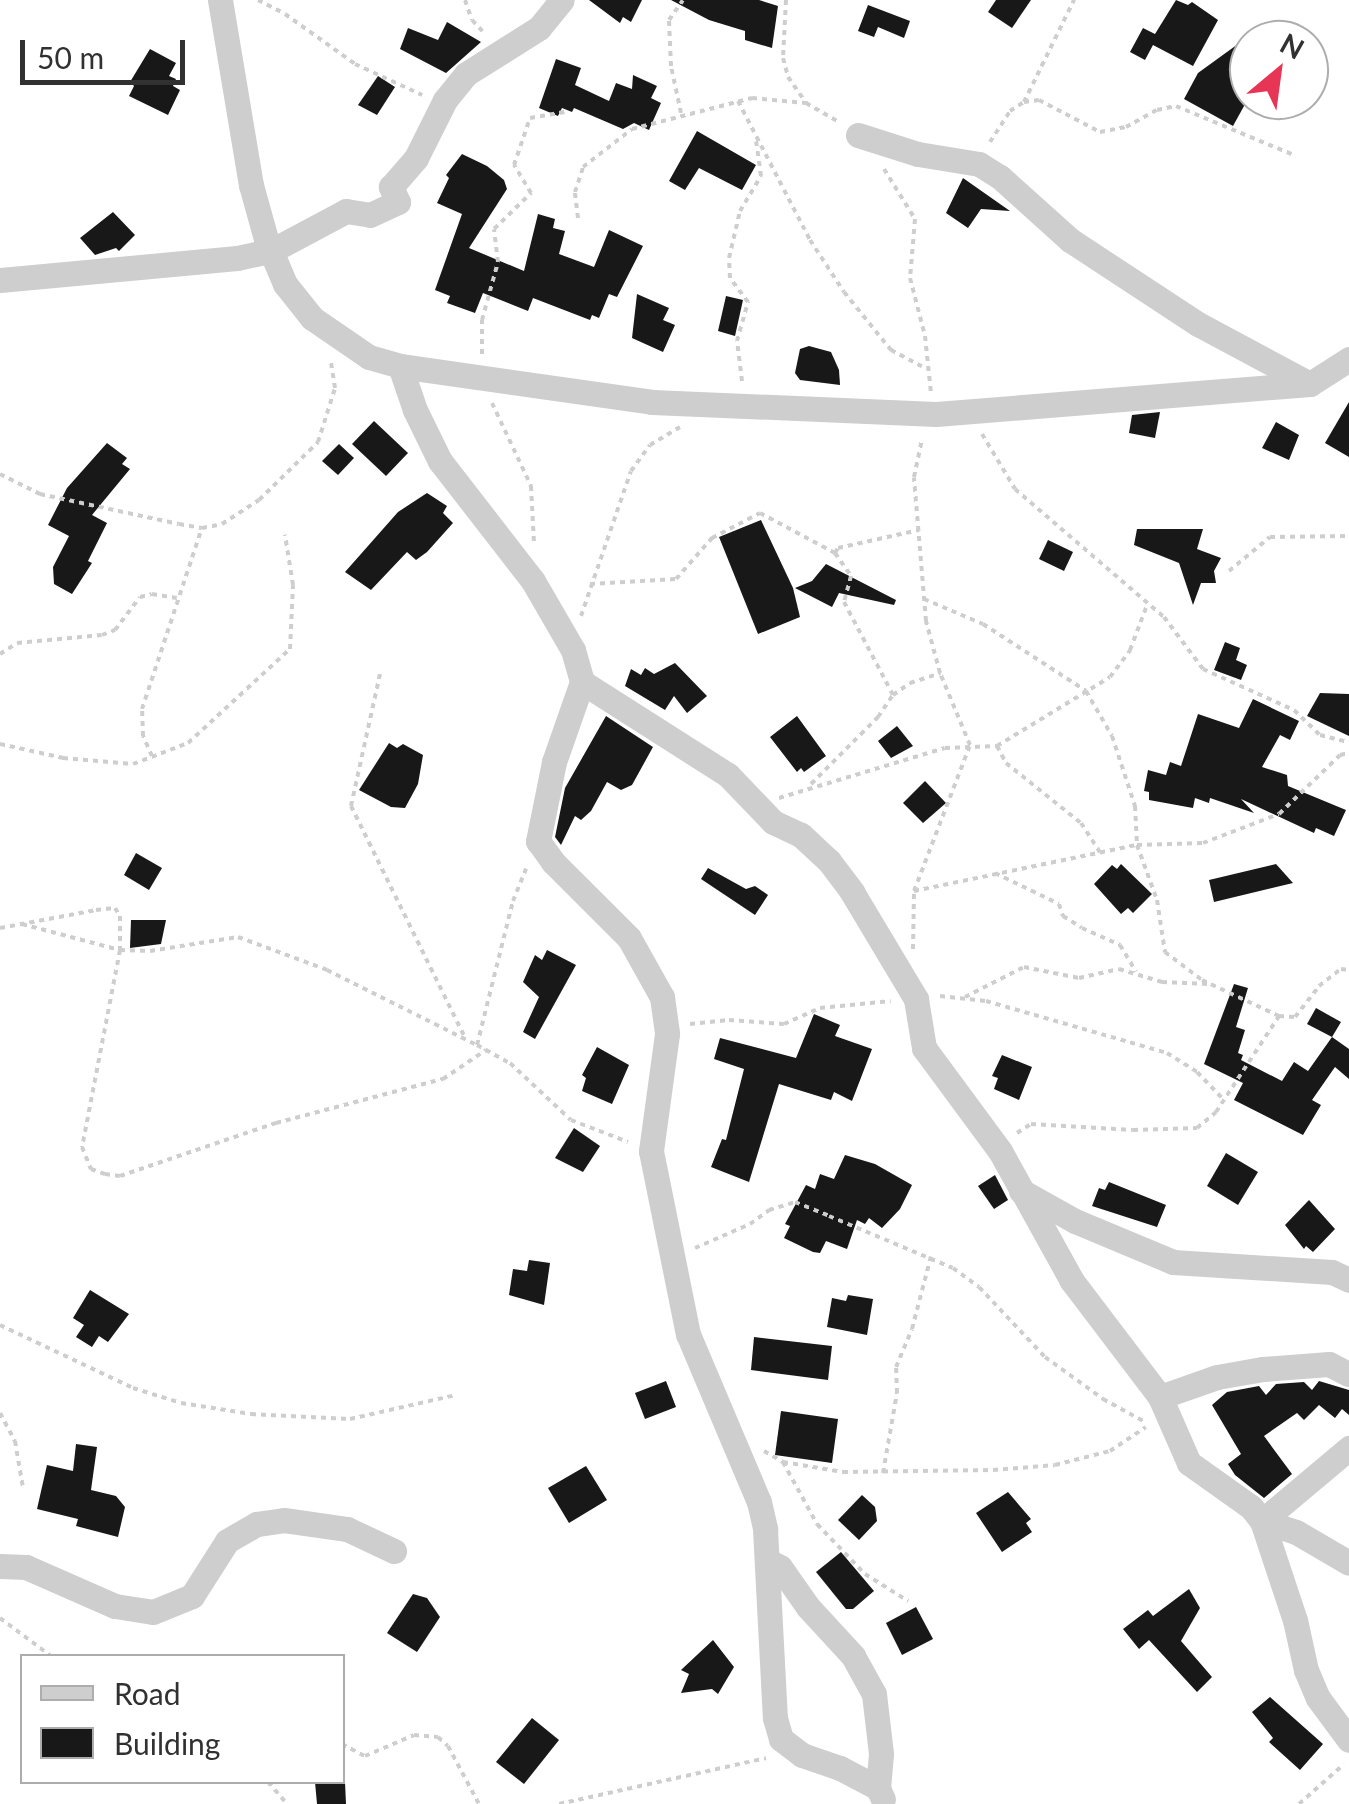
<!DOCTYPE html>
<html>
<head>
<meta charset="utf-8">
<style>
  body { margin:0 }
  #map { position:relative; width:1349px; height:1804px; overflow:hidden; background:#fff; font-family:Lato,sans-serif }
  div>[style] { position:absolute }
  .building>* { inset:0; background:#181818 }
  .path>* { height:4px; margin-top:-2px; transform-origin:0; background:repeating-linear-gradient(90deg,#cecece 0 5px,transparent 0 10px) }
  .minor>* { height:25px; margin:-12.5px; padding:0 12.5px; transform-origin:12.5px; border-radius:12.5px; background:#cecece }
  span { translate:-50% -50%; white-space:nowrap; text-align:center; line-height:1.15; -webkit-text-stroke:10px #fff; paint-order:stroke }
  .legend { position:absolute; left:20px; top:1654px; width:325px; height:130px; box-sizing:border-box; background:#fff; border:2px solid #adadad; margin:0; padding:12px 18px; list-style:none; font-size:30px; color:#313131 }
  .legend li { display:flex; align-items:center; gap:20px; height:50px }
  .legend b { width:50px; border:2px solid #adadad }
  .north { position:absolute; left:1229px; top:20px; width:100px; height:100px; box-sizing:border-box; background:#fff; border:2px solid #adadad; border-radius:50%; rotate:29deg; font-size:28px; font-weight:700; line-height:40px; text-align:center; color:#313131 }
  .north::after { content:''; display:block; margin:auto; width:35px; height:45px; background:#e73556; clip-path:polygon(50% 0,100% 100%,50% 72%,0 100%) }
  .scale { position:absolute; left:20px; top:40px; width:165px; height:45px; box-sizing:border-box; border:5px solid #313131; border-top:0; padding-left:12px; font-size:30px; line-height:35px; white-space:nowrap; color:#313131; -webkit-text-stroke:8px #fff; paint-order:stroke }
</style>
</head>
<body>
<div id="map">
  <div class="building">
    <div style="clip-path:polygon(589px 0,642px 0,631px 22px,623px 17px,620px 23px)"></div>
    <div style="clip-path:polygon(671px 0,759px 0,778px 6px,772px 48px,745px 40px,745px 31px,709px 20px)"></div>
    <div style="clip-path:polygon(996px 0,1031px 0,1012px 28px,988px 12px)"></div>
    <div style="clip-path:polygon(1176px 0,1188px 5px,1192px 2px,1218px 20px,1193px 66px,1153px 45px,1145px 60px,1130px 52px,1143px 28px,1155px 34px)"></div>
    <div style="clip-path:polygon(868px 5px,910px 21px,904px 38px,878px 27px,874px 37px,858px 31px)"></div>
    <div style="clip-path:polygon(447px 22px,481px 42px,446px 73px,400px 49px,408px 28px,438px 40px)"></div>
    <div style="clip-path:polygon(1238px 44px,1249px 50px,1249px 97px,1233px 126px,1184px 99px,1198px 73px)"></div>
    <div style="clip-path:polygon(150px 49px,176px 63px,169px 76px,176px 79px,173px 86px,180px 90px,168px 115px,129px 96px,134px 86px,130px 82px)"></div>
    <div style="clip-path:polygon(556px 59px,581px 68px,575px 85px,609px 101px,616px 83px,632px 89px,633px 75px,657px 86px,651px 98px,661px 103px,649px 130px,634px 123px,623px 129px,574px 108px,572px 112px,562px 108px,558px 116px,539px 108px)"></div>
    <div style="clip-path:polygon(378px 76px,395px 87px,377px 115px,358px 105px)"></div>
    <div style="clip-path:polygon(697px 131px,756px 165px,742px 190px,699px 168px,685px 190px,669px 181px)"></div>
    <div style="clip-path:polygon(462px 154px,487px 166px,504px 180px,507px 189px,469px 248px,524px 271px,538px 214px,555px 219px,553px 228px,565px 231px,559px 254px,594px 267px,609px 230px,643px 246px,617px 297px,609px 294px,599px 318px,592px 315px,590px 320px,533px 298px,528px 311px,483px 293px,475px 313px,447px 303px,450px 296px,435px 290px,462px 214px,437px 203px,449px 178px,446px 175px)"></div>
    <div style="clip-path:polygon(963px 178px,1010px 211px,981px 209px,968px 228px,946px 213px)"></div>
    <div style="clip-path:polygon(113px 212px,135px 235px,119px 251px,116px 248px,95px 255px,80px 238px)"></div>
    <div style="clip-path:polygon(637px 294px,669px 308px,663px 320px,675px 325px,663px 352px,632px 338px)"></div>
    <div style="clip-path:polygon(726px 296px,743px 300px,735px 336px,718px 331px)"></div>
    <div style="clip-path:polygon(809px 346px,831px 352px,839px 370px,840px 385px,800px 380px,795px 373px,800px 349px)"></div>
    <div style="clip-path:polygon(1349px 402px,1349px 457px,1325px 443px)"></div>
    <div style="clip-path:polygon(1160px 412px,1155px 438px,1129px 433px,1132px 415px)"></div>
    <div style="clip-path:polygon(374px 421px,408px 453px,386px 476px,352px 444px)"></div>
    <div style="clip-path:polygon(1276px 422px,1299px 435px,1289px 460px,1262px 448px)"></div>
    <div style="clip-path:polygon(107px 443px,127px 458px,122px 464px,130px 469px,92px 515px,107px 523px,88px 561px,92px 563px,72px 594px,54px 584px,53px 567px,69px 536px,48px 525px,67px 488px)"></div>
    <div style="clip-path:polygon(339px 444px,354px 458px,338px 475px,322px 461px)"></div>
    <div style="clip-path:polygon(427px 493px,447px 506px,443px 513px,453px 523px,427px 552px,416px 560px,407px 552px,371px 590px,345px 572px,398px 512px)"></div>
    <div style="clip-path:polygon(761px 520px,793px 588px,800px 617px,758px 634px,719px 537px)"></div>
    <div style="clip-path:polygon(1137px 529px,1203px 529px,1197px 549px,1221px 558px,1214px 571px,1216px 583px,1201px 583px,1193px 605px,1179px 563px,1134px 545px)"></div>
    <div style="clip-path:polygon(1048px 540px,1073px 552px,1064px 571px,1039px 559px)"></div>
    <div style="clip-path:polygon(826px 564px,896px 600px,894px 605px,839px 593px,832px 607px,795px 588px,812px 581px)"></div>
    <div style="clip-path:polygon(1225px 642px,1240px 648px,1236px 660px,1247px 665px,1241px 680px,1214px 670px)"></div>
    <div style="clip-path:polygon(675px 663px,707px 696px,687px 713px,674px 696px,665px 710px,625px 686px,631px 669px,641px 675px,645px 668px,654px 674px)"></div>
    <div style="clip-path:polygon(1320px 693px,1349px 694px,1349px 736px,1307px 716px)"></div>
    <div style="clip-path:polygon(1253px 699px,1299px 721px,1290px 740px,1280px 735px,1262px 767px,1287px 775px,1288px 786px,1346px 810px,1334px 836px,1316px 828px,1314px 833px,1241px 799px,1254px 813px,1210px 798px,1209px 803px,1195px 798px,1193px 808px,1149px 800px,1149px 792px,1144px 791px,1148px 770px,1166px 775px,1170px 762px,1181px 766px,1198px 714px,1239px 728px)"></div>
    <div style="clip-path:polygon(606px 716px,653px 747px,632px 785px,621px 790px,607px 782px,591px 811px,581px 820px,575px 816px,561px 845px,555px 837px,565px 788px)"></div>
    <div style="clip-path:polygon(797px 716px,826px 756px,804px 772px,801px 768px,797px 772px,770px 737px)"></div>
    <div style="clip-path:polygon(897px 726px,913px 746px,891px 758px,878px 741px)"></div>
    <div style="clip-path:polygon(389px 743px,397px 748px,403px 744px,423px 755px,418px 784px,405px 808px,391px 807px,359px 790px)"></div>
    <div style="clip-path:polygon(925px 781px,946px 803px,923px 823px,903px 803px)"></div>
    <div style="clip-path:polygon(136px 853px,162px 868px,149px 890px,124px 875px)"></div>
    <div style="clip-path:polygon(1121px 864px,1152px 894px,1133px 913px,1128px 908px,1121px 914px,1094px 884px,1112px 865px,1117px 869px)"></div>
    <div style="clip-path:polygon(1276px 864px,1293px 883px,1214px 902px,1209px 880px)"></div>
    <div style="clip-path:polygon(708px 868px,746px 889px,755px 886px,768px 895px,755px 915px,701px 879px)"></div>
    <div style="clip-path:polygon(131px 920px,166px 920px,161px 944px,130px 948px)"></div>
    <div style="clip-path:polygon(547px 950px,576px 965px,535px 1039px,523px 1032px,539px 997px,523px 982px,535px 955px,542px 960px)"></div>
    <div style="clip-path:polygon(1234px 984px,1248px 988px,1236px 1027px,1245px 1030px,1238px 1053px,1243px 1055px,1241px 1060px,1282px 1081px,1294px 1062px,1308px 1071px,1332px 1037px,1349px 1049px,1349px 1079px,1335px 1067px,1312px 1100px,1321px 1105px,1303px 1135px,1234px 1100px,1243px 1083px,1204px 1064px)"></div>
    <div style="clip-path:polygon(1316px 1008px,1341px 1022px,1332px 1037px,1307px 1024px)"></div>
    <div style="clip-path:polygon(814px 1014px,840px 1025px,835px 1036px,872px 1049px,852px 1101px,834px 1092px,831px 1100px,779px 1084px,749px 1182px,711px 1167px,722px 1139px,726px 1140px,744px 1069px,714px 1059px,720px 1038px,796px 1058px)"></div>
    <div style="clip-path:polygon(597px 1047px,629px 1065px,612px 1104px,582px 1091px,586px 1078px,582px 1075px)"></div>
    <div style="clip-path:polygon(1002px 1055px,1032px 1067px,1019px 1100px,994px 1089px,998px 1078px,992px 1076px)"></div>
    <div style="clip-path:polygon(574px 1128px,600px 1146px,583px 1172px,555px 1158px)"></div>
    <div style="clip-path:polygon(1226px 1153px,1258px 1172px,1238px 1205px,1207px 1186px)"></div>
    <div style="clip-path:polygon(845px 1155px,875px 1164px,912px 1185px,900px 1209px,882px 1228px,869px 1218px,865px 1224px,857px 1220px,847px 1249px,826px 1241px,820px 1253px,813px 1252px,784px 1238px,790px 1226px,785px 1224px,806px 1185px,815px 1189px,820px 1174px,834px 1179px)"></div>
    <div style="clip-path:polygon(995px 1175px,1008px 1200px,994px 1209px,978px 1186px)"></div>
    <div style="clip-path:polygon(1109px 1182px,1166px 1205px,1157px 1227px,1092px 1206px,1099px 1188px,1105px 1190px)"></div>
    <div style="clip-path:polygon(1309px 1200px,1335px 1229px,1313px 1252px,1306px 1246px,1304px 1249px,1285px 1225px)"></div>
    <div style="clip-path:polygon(529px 1260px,550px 1263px,544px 1305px,509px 1295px,513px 1269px,527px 1271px)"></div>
    <div style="clip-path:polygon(90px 1290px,129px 1314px,108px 1342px,99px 1336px,92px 1347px,76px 1337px,84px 1325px,73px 1318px)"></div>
    <div style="clip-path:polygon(848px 1295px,873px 1299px,867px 1335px,827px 1327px,832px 1298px,846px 1301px)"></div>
    <div style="clip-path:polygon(754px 1337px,832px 1346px,828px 1380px,751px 1370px)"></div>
    <div style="clip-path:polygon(666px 1381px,676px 1407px,645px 1419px,635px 1393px)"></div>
    <div style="clip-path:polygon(1319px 1381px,1349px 1390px,1349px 1415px,1342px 1409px,1335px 1418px,1319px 1405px,1304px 1420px,1297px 1413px,1264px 1436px,1292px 1474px,1264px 1498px,1235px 1475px,1228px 1464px,1241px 1454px,1212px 1405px,1227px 1392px,1259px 1386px,1266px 1395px,1276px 1384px,1304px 1382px,1312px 1390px)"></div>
    <div style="clip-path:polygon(781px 1411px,838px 1419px,832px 1463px,775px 1455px)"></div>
    <div style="clip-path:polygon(76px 1444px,97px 1447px,91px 1490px,116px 1496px,125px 1507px,118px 1537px,76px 1526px,78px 1519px,37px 1509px,47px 1465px,73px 1471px)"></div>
    <div style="clip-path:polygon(586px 1466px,607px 1500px,569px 1523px,548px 1488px)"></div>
    <div style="clip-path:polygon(1008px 1492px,1031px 1519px,1026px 1523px,1032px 1532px,1002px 1552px,976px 1513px)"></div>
    <div style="clip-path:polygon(862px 1495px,875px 1507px,877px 1521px,859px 1540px,838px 1520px)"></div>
    <div style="clip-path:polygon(841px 1552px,874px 1591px,853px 1609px,846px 1609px,816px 1572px)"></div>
    <div style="clip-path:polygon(1189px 1589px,1200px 1608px,1181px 1641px,1212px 1677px,1197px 1692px,1149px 1640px,1139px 1649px,1123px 1629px,1148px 1610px,1153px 1616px)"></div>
    <div style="clip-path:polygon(413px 1594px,427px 1598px,440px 1617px,417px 1652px,387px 1633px)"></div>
    <div style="clip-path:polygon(916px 1607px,933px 1639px,902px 1655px,886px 1623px)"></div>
    <div style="clip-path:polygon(713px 1640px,734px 1667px,718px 1694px,712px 1689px,681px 1693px,689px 1674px,681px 1670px)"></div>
    <div style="clip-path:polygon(1270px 1697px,1323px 1744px,1300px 1770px,1269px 1742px,1273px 1738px,1252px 1712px)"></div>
    <div style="clip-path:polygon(532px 1718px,559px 1740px,524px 1784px,496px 1762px)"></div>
    <div style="clip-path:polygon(315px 1782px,345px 1782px,346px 1804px,317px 1804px)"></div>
  </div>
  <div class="path">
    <div style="left:258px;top:0;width:30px;rotate:27deg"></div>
    <div style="left:285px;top:14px;width:86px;rotate:35.5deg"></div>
    <div style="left:355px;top:64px;width:74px;rotate:24.8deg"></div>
    <div style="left:465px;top:0;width:21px;rotate:71deg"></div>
    <div style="left:472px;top:20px;width:19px;rotate:47deg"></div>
    <div style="left:786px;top:0;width:58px;rotate:93deg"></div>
    <div style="left:783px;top:58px;width:20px;rotate:75deg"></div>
    <div style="left:788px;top:77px;width:32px;rotate:55deg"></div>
    <div style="left:806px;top:103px;width:39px;rotate:30deg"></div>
    <div style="left:738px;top:101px;width:157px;rotate:62.6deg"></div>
    <div style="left:810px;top:240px;width:62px;rotate:56.8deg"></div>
    <div style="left:844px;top:292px;width:75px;rotate:51deg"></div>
    <div style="left:891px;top:350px;width:40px;rotate:28deg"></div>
    <div style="left:1024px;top:102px;width:114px;rotate:-63.9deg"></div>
    <div style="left:681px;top:113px;width:48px;rotate:-102deg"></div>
    <div style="left:671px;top:66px;width:46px;rotate:-92.5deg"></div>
    <div style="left:669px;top:20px;width:24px;rotate:-55deg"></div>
    <div style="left:990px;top:142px;width:37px;rotate:-57deg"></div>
    <div style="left:1010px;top:111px;width:17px;rotate:-33deg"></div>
    <div style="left:1024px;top:102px;width:15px;rotate:-8deg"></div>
    <div style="left:1039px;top:100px;width:69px;rotate:27.7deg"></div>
    <div style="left:1100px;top:132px;width:26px;rotate:-11deg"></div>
    <div style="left:1126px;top:127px;width:35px;rotate:-29deg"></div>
    <div style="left:1157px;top:110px;width:19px;rotate:-12deg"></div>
    <div style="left:1176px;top:106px;width:130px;rotate:22.6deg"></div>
    <div style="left:884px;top:169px;width:59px;rotate:58.2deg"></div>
    <div style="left:915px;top:219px;width:59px;rotate:94.8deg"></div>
    <div style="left:910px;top:278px;width:60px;rotate:75.5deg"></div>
    <div style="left:925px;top:336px;width:57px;rotate:84deg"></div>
    <div style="left:578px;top:218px;width:26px;rotate:-97deg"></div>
    <div style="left:575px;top:192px;width:26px;rotate:-72deg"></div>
    <div style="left:583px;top:167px;width:62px;rotate:-37.8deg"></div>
    <div style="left:632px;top:129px;width:124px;rotate:-14.5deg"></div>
    <div style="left:752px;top:98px;width:54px;rotate:5.3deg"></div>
    <div style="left:482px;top:354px;width:34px;rotate:-90deg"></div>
    <div style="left:482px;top:320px;width:60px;rotate:-74.6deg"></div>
    <div style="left:498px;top:262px;width:33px;rotate:-97deg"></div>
    <div style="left:494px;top:229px;width:52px;rotate:-44.2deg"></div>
    <div style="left:531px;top:193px;width:33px;rotate:-121deg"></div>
    <div style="left:514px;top:165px;width:50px;rotate:-71.2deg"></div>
    <div style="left:530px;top:118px;width:35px;rotate:-10deg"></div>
    <div style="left:742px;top:381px;width:40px;rotate:-97.1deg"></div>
    <div style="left:737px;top:341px;width:41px;rotate:-74.2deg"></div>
    <div style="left:748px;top:302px;width:30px;rotate:-127deg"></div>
    <div style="left:730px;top:278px;width:20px;rotate:-93deg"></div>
    <div style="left:729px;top:258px;width:48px;rotate:-76.8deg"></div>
    <div style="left:740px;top:211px;width:41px;rotate:-59deg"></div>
    <div style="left:761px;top:176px;width:35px;rotate:-98deg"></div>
    <div style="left:492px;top:403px;width:92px;rotate:64.8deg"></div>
    <div style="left:531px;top:486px;width:58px;rotate:87deg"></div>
    <div style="left:982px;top:434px;width:64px;rotate:59deg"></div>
    <div style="left:1015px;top:489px;width:196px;rotate:40.7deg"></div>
    <div style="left:1164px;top:617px;width:65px;rotate:53.1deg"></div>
    <div style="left:1203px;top:669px;width:100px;rotate:24.3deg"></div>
    <div style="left:1294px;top:710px;width:36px;rotate:44deg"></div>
    <div style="left:1320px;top:735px;width:30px;rotate:14deg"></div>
    <div style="left:0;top:474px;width:45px;rotate:26.6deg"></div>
    <div style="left:40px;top:494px;width:142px;rotate:12.2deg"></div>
    <div style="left:179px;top:524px;width:23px;rotate:10deg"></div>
    <div style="left:202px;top:528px;width:20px;rotate:-11deg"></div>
    <div style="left:222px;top:524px;width:44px;rotate:-33deg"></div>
    <div style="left:259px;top:500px;width:83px;rotate:-44.5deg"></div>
    <div style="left:318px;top:442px;width:57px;rotate:-72.5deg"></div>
    <div style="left:335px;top:388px;width:26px;rotate:-99deg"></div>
    <div style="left:835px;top:553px;width:28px;rotate:55deg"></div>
    <div style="left:851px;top:576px;width:27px;rotate:105deg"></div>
    <div style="left:844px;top:602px;width:105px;rotate:62.2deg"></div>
    <div style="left:1229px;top:571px;width:53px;rotate:-39.7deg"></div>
    <div style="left:1270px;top:537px;width:79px;rotate:-0.7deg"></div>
    <div style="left:590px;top:584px;width:86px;rotate:-3.3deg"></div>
    <div style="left:676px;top:579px;width:55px;rotate:-48.7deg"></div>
    <div style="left:712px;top:538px;width:54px;rotate:-27.5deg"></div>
    <div style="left:760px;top:513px;width:85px;rotate:28.1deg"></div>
    <div style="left:835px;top:553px;width:6px;rotate:-59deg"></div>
    <div style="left:838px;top:548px;width:83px;rotate:-12.5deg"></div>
    <div style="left:924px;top:599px;width:64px;rotate:23deg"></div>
    <div style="left:983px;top:624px;width:123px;rotate:33deg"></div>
    <div style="left:1086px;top:691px;width:52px;rotate:60deg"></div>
    <div style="left:1112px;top:736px;width:74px;rotate:71.8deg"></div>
    <div style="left:1135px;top:806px;width:39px;rotate:87deg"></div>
    <div style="left:1137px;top:845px;width:59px;rotate:70deg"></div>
    <div style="left:1157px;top:900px;width:53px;rotate:81.3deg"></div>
    <div style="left:1165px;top:952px;width:46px;rotate:37.1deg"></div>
    <div style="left:1202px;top:980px;width:85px;rotate:25.1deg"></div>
    <div style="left:1279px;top:1016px;width:16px;rotate:4deg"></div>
    <div style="left:1295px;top:1017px;width:39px;rotate:-52deg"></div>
    <div style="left:1319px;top:986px;width:28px;rotate:-38deg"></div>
    <div style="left:1341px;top:969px;width:8px;rotate:7deg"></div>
    <div style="left:581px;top:616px;width:153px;rotate:-71deg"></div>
    <div style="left:631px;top:471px;width:32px;rotate:-54deg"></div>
    <div style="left:650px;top:445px;width:35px;rotate:-31deg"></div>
    <div style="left:0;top:654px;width:20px;rotate:-33deg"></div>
    <div style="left:17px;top:643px;width:85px;rotate:-5.4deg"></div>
    <div style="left:102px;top:635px;width:14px;rotate:-21deg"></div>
    <div style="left:115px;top:630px;width:41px;rotate:-52.9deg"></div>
    <div style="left:140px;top:597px;width:12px;rotate:-14deg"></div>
    <div style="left:152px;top:594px;width:25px;rotate:9deg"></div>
    <div style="left:380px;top:674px;width:135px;rotate:102.4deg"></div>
    <div style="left:351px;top:806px;width:258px;rotate:63.8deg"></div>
    <div style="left:0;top:744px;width:65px;rotate:12.5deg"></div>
    <div style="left:63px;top:758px;width:70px;rotate:4.9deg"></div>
    <div style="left:133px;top:764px;width:59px;rotate:-20.9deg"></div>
    <div style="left:188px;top:743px;width:139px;rotate:-42.7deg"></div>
    <div style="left:290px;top:649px;width:64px;rotate:-87.3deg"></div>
    <div style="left:293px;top:585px;width:51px;rotate:-99.1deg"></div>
    <div style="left:997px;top:746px;width:19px;rotate:62deg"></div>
    <div style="left:1006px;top:763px;width:96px;rotate:38.7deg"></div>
    <div style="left:1081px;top:823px;width:35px;rotate:57deg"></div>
    <div style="left:152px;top:756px;width:22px;rotate:-114deg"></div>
    <div style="left:143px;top:736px;width:27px;rotate:-92deg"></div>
    <div style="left:142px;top:709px;width:191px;rotate:-71.7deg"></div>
    <div style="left:811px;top:784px;width:95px;rotate:-45deg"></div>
    <div style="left:878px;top:717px;width:27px;rotate:-56deg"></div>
    <div style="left:893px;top:695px;width:21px;rotate:-35deg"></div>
    <div style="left:910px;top:683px;width:32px;rotate:-18deg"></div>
    <div style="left:779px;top:798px;width:173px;rotate:-16.8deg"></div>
    <div style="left:945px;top:748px;width:52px;rotate:-2.2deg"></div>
    <div style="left:997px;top:746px;width:132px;rotate:-31.4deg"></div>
    <div style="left:1110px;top:677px;width:34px;rotate:-53deg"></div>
    <div style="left:1130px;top:650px;width:48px;rotate:-69.3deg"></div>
    <div style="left:995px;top:873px;width:71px;rotate:25.8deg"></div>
    <div style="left:1059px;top:904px;width:13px;rotate:72deg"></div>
    <div style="left:1063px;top:916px;width:22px;rotate:32deg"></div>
    <div style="left:1082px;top:928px;width:42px;rotate:24.1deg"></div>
    <div style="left:1120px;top:945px;width:31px;rotate:59deg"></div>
    <div style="left:914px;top:891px;width:228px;rotate:-11.7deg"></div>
    <div style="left:1137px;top:845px;width:66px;rotate:-1.7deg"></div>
    <div style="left:1203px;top:843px;width:81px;rotate:-20.9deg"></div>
    <div style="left:1279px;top:814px;width:85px;rotate:-44deg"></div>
    <div style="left:1340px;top:755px;width:9px;rotate:-13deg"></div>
    <div style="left:22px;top:924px;width:101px;rotate:14.9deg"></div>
    <div style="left:120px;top:950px;width:30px;rotate:2deg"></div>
    <div style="left:150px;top:951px;width:89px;rotate:-9deg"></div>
    <div style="left:238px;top:937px;width:95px;rotate:20.3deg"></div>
    <div style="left:327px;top:970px;width:168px;rotate:26.6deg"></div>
    <div style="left:477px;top:1045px;width:38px;rotate:29deg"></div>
    <div style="left:510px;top:1063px;width:83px;rotate:43.1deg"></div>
    <div style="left:571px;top:1120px;width:61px;rotate:21.1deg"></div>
    <div style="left:0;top:928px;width:98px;rotate:-10.6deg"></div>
    <div style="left:96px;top:910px;width:19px;rotate:-6deg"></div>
    <div style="left:115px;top:908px;width:9px;rotate:58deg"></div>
    <div style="left:120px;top:916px;width:34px;rotate:90deg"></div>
    <div style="left:120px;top:950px;width:201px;rotate:100.9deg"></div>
    <div style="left:82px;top:1147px;width:24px;rotate:68deg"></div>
    <div style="left:91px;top:1169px;width:15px;rotate:20deg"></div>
    <div style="left:105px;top:1174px;width:15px;rotate:8deg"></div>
    <div style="left:120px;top:1176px;width:165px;rotate:-18.8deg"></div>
    <div style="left:276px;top:1123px;width:173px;rotate:-14.8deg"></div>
    <div style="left:443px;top:1079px;width:52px;rotate:-34deg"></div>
    <div style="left:913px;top:949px;width:58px;rotate:-89deg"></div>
    <div style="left:914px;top:891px;width:156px;rotate:-69deg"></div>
    <div style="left:970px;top:745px;width:78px;rotate:-112.6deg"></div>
    <div style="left:940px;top:673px;width:54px;rotate:-105.1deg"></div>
    <div style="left:926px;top:621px;width:144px;rotate:-94.8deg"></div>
    <div style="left:914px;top:477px;width:39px;rotate:-78deg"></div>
    <div style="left:940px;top:996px;width:46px;rotate:6.2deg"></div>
    <div style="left:986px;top:1001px;width:188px;rotate:16deg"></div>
    <div style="left:1167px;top:1053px;width:36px;rotate:32deg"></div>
    <div style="left:1197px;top:1072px;width:37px;rotate:46deg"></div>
    <div style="left:965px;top:997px;width:66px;rotate:-27deg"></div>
    <div style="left:1024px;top:967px;width:56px;rotate:11.3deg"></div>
    <div style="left:1079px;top:978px;width:41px;rotate:-12.7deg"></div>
    <div style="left:1119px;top:969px;width:45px;rotate:16.8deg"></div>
    <div style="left:1162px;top:982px;width:46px;rotate:2.5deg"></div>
    <div style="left:690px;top:1024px;width:39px;rotate:-6deg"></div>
    <div style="left:729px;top:1020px;width:55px;rotate:4.2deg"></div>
    <div style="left:784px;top:1024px;width:39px;rotate:-24deg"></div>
    <div style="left:820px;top:1008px;width:71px;rotate:-5.6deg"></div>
    <div style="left:477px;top:1045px;width:148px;rotate:-76deg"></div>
    <div style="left:513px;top:901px;width:35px;rotate:-68deg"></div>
    <div style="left:1017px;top:1133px;width:17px;rotate:-33deg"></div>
    <div style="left:1031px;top:1124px;width:102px;rotate:3.4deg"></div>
    <div style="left:1133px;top:1130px;width:64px;rotate:-1.8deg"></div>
    <div style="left:1197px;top:1128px;width:25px;rotate:-40deg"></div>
    <div style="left:1216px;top:1112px;width:115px;rotate:-56.7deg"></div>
    <div style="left:695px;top:1248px;width:60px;rotate:-23.6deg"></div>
    <div style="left:750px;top:1224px;width:24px;rotate:-36deg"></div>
    <div style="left:769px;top:1210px;width:27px;rotate:-17deg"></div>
    <div style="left:795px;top:1202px;width:37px;rotate:22deg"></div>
    <div style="left:829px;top:1216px;width:134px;rotate:22.8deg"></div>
    <div style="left:953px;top:1268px;width:32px;rotate:36deg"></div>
    <div style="left:979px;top:1287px;width:96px;rotate:46.7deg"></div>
    <div style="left:1045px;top:1357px;width:72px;rotate:35.9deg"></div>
    <div style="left:1103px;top:1399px;width:48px;rotate:28.7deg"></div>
    <div style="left:0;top:1325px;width:147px;rotate:25.3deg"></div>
    <div style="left:133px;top:1388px;width:50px;rotate:17.4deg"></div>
    <div style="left:181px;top:1403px;width:71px;rotate:8.9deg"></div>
    <div style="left:251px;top:1414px;width:99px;rotate:2.9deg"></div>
    <div style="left:350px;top:1419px;width:109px;rotate:-12.8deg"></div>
    <div style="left:0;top:1413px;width:32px;rotate:62deg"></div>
    <div style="left:15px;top:1441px;width:48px;rotate:80.3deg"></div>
    <div style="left:764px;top:1451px;width:22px;rotate:30deg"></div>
    <div style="left:783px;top:1462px;width:61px;rotate:9.5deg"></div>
    <div style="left:843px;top:1472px;width:150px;rotate:-0.8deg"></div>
    <div style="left:993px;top:1470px;width:62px;rotate:-4.6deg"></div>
    <div style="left:1055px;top:1465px;width:57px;rotate:-14.3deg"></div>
    <div style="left:1110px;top:1451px;width:43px;rotate:-33.7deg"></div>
    <div style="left:783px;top:1462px;width:71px;rotate:61.3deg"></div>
    <div style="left:817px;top:1524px;width:69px;rotate:46.2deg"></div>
    <div style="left:865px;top:1574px;width:51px;rotate:32.1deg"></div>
    <div style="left:883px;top:1473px;width:81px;rotate:-80.1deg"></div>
    <div style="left:897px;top:1393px;width:26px;rotate:-92deg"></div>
    <div style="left:896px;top:1367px;width:41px;rotate:-67.2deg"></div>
    <div style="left:912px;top:1329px;width:75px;rotate:-75.4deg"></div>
    <div style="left:0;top:1618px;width:64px;rotate:36.7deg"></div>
    <div style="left:342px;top:1744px;width:26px;rotate:28deg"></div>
    <div style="left:365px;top:1756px;width:53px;rotate:-23.2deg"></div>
    <div style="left:414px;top:1735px;width:24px;rotate:5deg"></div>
    <div style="left:438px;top:1737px;width:13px;rotate:42deg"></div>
    <div style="left:448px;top:1746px;width:66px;rotate:61.9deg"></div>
    <div style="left:268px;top:1782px;width:29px;rotate:49deg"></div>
    <div style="left:559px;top:1804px;width:212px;rotate:-12.5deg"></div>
    <div style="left:1299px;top:1804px;width:60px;rotate:-41.6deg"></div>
  </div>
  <div class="minor">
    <div style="left:220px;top:0;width:188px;rotate:80.5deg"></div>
    <div style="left:251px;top:185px;width:56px;rotate:74.5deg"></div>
    <div style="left:266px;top:239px;width:49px;rotate:67.1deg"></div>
    <div style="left:285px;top:284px;width:43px;rotate:51.5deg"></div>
    <div style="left:312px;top:318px;width:69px;rotate:34.4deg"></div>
    <div style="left:369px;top:357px;width:32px;rotate:16deg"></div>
    <div style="left:400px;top:366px;width:255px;rotate:8.1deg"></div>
    <div style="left:652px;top:402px;width:284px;rotate:2.4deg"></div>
    <div style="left:936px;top:414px;width:375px;rotate:-4.6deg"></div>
    <div style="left:1310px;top:384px;width:46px;rotate:-32.7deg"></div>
    <div style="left:858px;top:135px;width:63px;rotate:17.6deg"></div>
    <div style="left:918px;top:154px;width:62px;rotate:9.3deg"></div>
    <div style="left:979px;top:164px;width:25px;rotate:32deg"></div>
    <div style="left:1000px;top:177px;width:94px;rotate:42deg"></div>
    <div style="left:1070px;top:240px;width:153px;rotate:33.3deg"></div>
    <div style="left:1198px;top:324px;width:127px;rotate:28.2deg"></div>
    <div style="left:0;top:280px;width:238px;rotate:-5.3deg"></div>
    <div style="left:237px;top:258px;width:35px;rotate:-12deg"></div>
    <div style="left:271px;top:251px;width:85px;rotate:-28.1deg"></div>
    <div style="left:346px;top:211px;width:24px;rotate:9deg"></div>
    <div style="left:370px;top:215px;width:31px;rotate:-25deg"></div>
    <div style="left:398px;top:202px;width:17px;rotate:-115deg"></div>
    <div style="left:391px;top:187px;width:38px;rotate:-49deg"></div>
    <div style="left:416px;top:158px;width:65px;rotate:-63.4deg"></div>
    <div style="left:445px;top:100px;width:33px;rotate:-51deg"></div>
    <div style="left:466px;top:74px;width:86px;rotate:-32.2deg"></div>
    <div style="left:539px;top:28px;width:36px;rotate:-51deg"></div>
    <div style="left:400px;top:366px;width:46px;rotate:71.2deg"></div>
    <div style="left:415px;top:410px;width:57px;rotate:63.9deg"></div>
    <div style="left:440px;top:461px;width:152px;rotate:52.2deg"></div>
    <div style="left:533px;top:581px;width:80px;rotate:59.9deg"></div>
    <div style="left:573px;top:650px;width:33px;rotate:74deg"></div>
    <div style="left:582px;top:682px;width:85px;rotate:109.3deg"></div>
    <div style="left:554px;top:762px;width:81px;rotate:101.4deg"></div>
    <div style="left:538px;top:841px;width:26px;rotate:54deg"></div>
    <div style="left:553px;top:862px;width:107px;rotate:45deg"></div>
    <div style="left:629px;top:938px;width:68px;rotate:60.8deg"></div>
    <div style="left:662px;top:997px;width:37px;rotate:82deg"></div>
    <div style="left:667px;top:1034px;width:118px;rotate:97.8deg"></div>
    <div style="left:651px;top:1151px;width:187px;rotate:78.6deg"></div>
    <div style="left:688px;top:1334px;width:182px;rotate:67.1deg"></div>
    <div style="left:759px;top:1502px;width:28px;rotate:77deg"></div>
    <div style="left:765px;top:1529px;width:189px;rotate:87deg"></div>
    <div style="left:775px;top:1718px;width:22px;rotate:74deg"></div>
    <div style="left:781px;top:1739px;width:26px;rotate:37deg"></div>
    <div style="left:802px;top:1755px;width:40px;rotate:18.9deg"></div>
    <div style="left:840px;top:1768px;width:43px;rotate:27.8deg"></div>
    <div style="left:582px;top:682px;width:173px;rotate:32.5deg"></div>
    <div style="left:728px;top:775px;width:65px;rotate:46.2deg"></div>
    <div style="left:773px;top:822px;width:31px;rotate:25deg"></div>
    <div style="left:801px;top:835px;width:38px;rotate:43deg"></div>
    <div style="left:829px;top:861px;width:39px;rotate:53deg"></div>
    <div style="left:852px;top:892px;width:125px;rotate:59.1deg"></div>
    <div style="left:916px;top:999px;width:50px;rotate:80.7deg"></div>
    <div style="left:924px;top:1048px;width:128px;rotate:53.6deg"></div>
    <div style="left:1000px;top:1151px;width:149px;rotate:61deg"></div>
    <div style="left:1072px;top:1281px;width:146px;rotate:52.8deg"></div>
    <div style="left:1160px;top:1397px;width:72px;rotate:66.3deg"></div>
    <div style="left:1189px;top:1463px;width:76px;rotate:35.4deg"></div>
    <div style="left:1251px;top:1507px;width:18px;rotate:52deg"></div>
    <div style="left:1262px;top:1521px;width:104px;rotate:71.6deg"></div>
    <div style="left:1295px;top:1620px;width:51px;rotate:77.6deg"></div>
    <div style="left:1306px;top:1670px;width:30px;rotate:67deg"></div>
    <div style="left:1318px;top:1698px;width:52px;rotate:53.6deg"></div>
    <div style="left:1021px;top:1191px;width:62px;rotate:29.1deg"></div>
    <div style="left:1075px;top:1221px;width:106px;rotate:22.7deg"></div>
    <div style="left:1173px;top:1262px;width:159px;rotate:3.6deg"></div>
    <div style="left:1332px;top:1272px;width:19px;rotate:25deg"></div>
    <div style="left:1160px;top:1397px;width:60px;rotate:-19.3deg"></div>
    <div style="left:1217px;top:1377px;width:47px;rotate:-9.9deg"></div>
    <div style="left:1263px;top:1369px;width:66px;rotate:-4.3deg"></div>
    <div style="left:1329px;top:1364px;width:22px;rotate:27deg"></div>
    <div style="left:1262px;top:1521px;width:114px;rotate:-40deg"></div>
    <div style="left:1262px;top:1521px;width:36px;rotate:18deg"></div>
    <div style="left:1296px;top:1532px;width:61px;rotate:30.3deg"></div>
    <div style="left:768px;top:1561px;width:13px;rotate:27deg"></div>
    <div style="left:780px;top:1567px;width:49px;rotate:55deg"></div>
    <div style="left:808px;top:1607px;width:67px;rotate:47.4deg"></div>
    <div style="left:853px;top:1656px;width:43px;rotate:61.1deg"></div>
    <div style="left:874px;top:1694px;width:60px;rotate:83.3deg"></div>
    <div style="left:881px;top:1754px;width:34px;rotate:95deg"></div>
    <div style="left:878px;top:1788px;width:12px;rotate:66deg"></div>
    <div style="left:0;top:1566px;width:26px;rotate:2deg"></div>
    <div style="left:26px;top:1567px;width:97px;rotate:23.7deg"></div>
    <div style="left:115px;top:1606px;width:38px;rotate:9deg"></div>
    <div style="left:153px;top:1612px;width:42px;rotate:-22.3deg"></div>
    <div style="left:192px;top:1596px;width:65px;rotate:-57.5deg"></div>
    <div style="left:227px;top:1541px;width:34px;rotate:-30deg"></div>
    <div style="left:257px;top:1524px;width:27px;rotate:-8deg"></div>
    <div style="left:284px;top:1520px;width:64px;rotate:8.1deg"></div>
    <div style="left:347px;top:1529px;width:52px;rotate:25.1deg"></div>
  </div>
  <ul class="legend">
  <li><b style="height:12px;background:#cecece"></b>Road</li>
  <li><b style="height:28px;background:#181818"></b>Building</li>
  </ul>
  <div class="north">N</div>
  <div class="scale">50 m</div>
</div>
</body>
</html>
